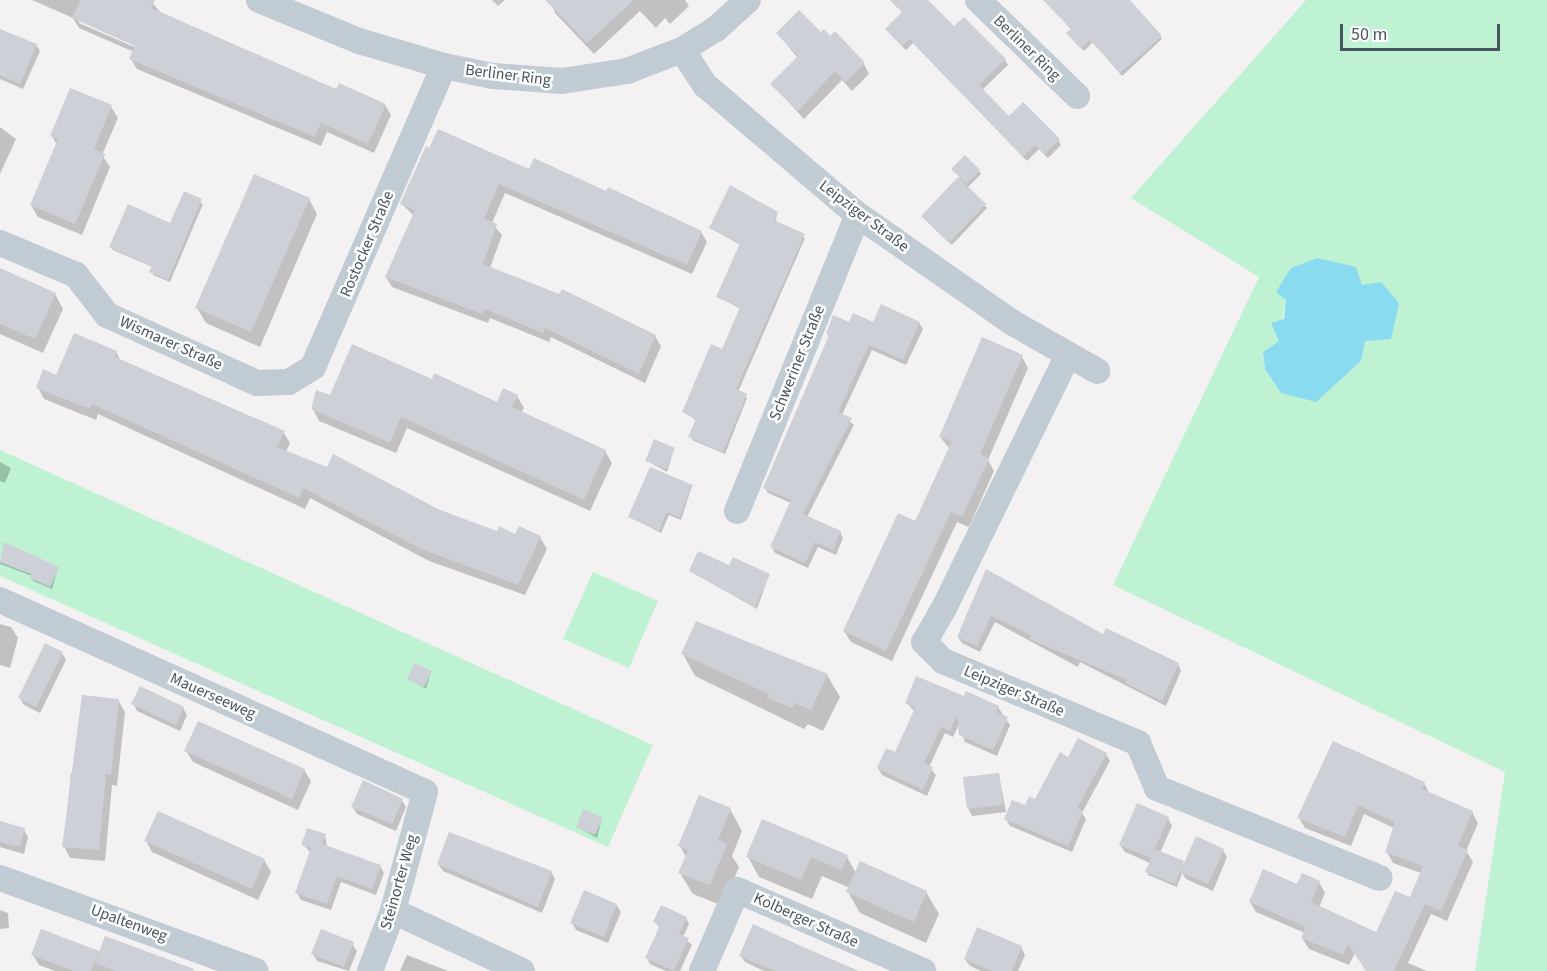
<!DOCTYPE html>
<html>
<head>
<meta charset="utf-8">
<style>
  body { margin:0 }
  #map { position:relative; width:1547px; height:971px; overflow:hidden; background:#f3f1f1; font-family:"Source Sans 3",sans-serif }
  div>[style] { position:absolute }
  .green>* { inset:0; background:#bff2d2 }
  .water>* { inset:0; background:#8adbf0 }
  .shadow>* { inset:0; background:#0003 }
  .building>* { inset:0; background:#cdd0d6 }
  .street>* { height:26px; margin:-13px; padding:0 13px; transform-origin:13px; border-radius:13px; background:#c1cbd3 }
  span { translate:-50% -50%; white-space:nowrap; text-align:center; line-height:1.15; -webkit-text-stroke:5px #fff; paint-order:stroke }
  .street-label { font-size:16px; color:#485460 }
  .scale { position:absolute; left:1340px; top:24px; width:160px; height:27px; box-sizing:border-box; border:3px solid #485460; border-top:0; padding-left:8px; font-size:18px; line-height:21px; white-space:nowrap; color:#485460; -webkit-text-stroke:4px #fff; paint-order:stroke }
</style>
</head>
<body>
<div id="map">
  <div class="green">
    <div style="clip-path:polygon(evenodd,1306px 0,1547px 0,1547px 971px,1475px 971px,1505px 772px,1113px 585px,1259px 277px,1131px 198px,1306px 0,1362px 285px,1361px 361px,1316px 401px,1281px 393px,1265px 369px,1263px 352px,1279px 341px,1286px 299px,1277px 292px,1362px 285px)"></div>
    <div style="clip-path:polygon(0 450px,653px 745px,608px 847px,0 576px)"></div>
    <div style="clip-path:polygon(593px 572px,658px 601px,629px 668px,563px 639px)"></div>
  </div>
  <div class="water">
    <div style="clip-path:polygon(1317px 258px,1356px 267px,1362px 285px,1381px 282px,1399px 303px,1391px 339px,1365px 341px,1361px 361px,1316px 402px,1281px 393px,1265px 369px,1263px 352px,1279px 341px,1271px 323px,1284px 319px,1286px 300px,1276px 292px,1291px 268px)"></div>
  </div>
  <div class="shadow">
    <div style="clip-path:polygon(evenodd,32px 0,150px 0,160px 12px,337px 91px,385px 105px,391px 115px,374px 153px,327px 132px,321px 146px,137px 69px,131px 59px,134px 52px,79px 28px,73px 18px,32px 0,79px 20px,142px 48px,141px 50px,79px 23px,79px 20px)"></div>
    <div style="clip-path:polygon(492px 0,505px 0,498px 6px)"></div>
    <div style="clip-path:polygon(551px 0,685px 0,689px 6px,670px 24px,665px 18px,656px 28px,640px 11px,594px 54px,555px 13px)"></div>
    <div style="clip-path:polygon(890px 0,926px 0,954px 29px,1005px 60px,1008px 65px,982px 90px,1009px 118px,1058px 140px,1061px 145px,1048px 158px,1039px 149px,1027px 161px,913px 43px,906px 50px,890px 34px,887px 29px,903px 13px)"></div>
    <div style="clip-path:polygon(1044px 0,1128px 0,1162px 39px,1122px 76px,1093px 42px,1084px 51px,1070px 36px,1072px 30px)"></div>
    <div style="clip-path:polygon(0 30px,36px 45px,40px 51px,23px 89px,0 79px)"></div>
    <div style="clip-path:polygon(778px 34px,821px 34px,864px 64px,869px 74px,852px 91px,842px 80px,804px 119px,772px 84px,798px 58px)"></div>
    <div style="clip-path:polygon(111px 107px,118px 118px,102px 155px,110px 167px,82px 235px,38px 217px,31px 205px,57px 145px,52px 136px)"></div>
    <div style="clip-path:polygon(0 127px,16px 139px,0 174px)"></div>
    <div style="clip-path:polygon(529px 171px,701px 232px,707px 242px,692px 274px,505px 193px,492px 223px,502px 235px,490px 268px,655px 336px,661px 346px,645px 383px,551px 337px,549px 342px,490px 318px,488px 323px,392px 287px,386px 277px,414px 216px,402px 204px)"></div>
    <div style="clip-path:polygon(979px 171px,981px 174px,967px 188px,987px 208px,952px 245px,923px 217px,960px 177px)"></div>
    <div style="clip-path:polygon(184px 193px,203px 204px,170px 282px,153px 275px,153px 267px,113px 250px,111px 247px,171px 225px)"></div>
    <div style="clip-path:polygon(309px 199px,317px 214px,260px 347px,206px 323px,197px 308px)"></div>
    <div style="clip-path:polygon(777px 213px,776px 222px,805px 238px,738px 392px,747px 398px,725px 454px,692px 440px,697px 421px,684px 412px,722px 351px,741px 309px,718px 297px,741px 245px,710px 228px)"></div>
    <div style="clip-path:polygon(0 270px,55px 294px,63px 309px,43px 353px,0 334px)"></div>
    <div style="clip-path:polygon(919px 323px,923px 329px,906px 365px,872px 350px,842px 415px,854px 425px,807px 517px,840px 532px,843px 538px,836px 555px,818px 547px,808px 568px,775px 553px,772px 547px,791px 503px,768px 493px,764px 487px,830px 338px,827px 334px,850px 324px)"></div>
    <div style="clip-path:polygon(116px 352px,121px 361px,283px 432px,290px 443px,286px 452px,497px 533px,540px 537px,547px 549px,525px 595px,429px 561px,310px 498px,305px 509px,98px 414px,96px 420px,44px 399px,38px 387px)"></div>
    <div style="clip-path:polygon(1022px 357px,1028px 368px,988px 460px,994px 471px,969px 527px,957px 522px,892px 661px,851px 642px,844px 631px,916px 523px,950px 449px,940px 437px)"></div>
    <div style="clip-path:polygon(432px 381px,498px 404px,517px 396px,524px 408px,521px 413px,605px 451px,612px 463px,590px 511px,407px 428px,396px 453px,319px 421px,313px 409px,331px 397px)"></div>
    <div style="clip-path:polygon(674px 449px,667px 472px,647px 461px)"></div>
    <div style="clip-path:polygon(0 462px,11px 468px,5px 483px,0 481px)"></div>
    <div style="clip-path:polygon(692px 486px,681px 520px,669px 515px,661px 533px,630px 517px)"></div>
    <div style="clip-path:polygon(5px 544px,58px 568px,52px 589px,33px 581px,32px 576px,0 564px)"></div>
    <div style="clip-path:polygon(730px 567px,769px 575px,757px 609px,690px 571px)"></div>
    <div style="clip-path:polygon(987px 571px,1104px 636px,1178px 664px,1181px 671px,1166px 706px,1080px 662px,1078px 667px,995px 622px,980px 652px,962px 643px,958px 637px)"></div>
    <div style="clip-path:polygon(0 624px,11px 627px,18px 638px,10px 668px,0 665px)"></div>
    <div style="clip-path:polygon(62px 653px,66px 660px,40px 713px,24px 705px,20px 698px)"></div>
    <div style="clip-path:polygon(683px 654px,827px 675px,840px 697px,823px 731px,808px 724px,804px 729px,695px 676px)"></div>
    <div style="clip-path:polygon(431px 672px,426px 689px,409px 679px)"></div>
    <div style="clip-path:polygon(964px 698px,998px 707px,1010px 725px,997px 756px,965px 742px,959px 724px,953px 737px,945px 733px,929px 767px,936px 775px,927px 796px,882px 775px,878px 768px,896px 753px,915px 712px,907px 703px)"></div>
    <div style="clip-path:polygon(118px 700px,125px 712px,117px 786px,112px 785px,105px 861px,70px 858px,64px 846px,71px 773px,76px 773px)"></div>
    <div style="clip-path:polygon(133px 703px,183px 708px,187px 715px,180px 731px,137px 711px)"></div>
    <div style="clip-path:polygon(186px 751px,304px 770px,311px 781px,298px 810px,193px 762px)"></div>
    <div style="clip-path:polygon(1106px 754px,1110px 761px,1082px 813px,1086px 819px,1072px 852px,1010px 826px,1006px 819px,1036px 801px,1069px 759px)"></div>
    <div style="clip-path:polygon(999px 775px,1006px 812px,972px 816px,968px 808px)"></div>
    <div style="clip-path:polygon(1424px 783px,1430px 794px,1472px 812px,1478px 823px,1466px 851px,1473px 862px,1447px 921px,1431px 914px,1408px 963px,1427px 971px,1367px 971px,1355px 953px,1349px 965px,1309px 949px,1302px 938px,1305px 933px,1256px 912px,1250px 902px,1319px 882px,1325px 893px,1319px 907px,1377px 934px,1410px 899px,1421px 873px,1393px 863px,1387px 852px,1394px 828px,1364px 814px,1351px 846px,1305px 828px,1299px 818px)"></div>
    <div style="clip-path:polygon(402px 800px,406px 807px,396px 831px,357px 814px,353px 807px)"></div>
    <div style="clip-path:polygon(730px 809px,742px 831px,732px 856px,739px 867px,723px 906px,693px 894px,680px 873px,686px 857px,680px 846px)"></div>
    <div style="clip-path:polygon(1168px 818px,1172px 826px,1160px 853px,1185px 865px,1223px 850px,1227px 857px,1213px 891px,1186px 879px,1182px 873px,1177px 887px,1148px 875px,1150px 863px,1125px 852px,1120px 845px)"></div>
    <div style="clip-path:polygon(602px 819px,597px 838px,577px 827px)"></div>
    <div style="clip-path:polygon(0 823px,24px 830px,28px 837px,24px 854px,0 847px)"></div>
    <div style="clip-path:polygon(325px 835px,327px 847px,380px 866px,384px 873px,376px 895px,341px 882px,331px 910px,301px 900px,297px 893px,311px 853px,303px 844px)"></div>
    <div style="clip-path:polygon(146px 841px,264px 860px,271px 872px,258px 900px,152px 852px)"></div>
    <div style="clip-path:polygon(748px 857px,847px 857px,856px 873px,926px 892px,939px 914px,926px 943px,860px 913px,848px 892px,850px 888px,822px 876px,812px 899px,759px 877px)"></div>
    <div style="clip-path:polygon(438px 864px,551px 872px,555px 879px,542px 913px,443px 871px)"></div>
    <div style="clip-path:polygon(616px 905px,621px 912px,608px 943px,576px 930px,572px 923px)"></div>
    <div style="clip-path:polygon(0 910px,8px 913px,9px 928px,0 929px)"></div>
    <div style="clip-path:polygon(686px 918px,689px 924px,683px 937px,692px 945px,680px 971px,666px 971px,650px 964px,647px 958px,660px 928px,655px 922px)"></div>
    <div style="clip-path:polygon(352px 944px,357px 951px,349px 971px,317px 961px,313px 954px)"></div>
    <div style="clip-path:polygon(1021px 947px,1025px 955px,1018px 971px,981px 971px,970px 966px,965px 959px)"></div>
    <div style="clip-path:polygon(98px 952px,99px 954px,194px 971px,55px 971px,39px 965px,33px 955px)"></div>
    <div style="clip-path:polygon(407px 955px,448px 971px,400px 971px)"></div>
    <div style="clip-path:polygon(741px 956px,856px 971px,764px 971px,745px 962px)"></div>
  </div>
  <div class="building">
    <div style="clip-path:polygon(80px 0,155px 0,151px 8px,336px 89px,339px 83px,386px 104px,368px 144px,321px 123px,315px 137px,129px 59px,135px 46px,72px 18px)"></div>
    <div style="clip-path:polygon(545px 0,634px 0,587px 43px)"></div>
    <div style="clip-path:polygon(890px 0,928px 0,954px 26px,964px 17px,1006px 59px,979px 85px,1009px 116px,1023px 102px,1060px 139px,1044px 154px,1035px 145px,1023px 157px,910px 39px,902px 46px,885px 29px,902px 12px)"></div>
    <div style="clip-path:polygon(1043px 0,1130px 0,1162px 36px,1120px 73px,1090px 40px,1081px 49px,1066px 33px,1071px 29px)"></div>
    <div style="clip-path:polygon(799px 10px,821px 32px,824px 29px,830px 36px,835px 31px,865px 63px,846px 82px,835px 71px,798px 111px,770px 84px,798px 56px,776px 33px)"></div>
    <div style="clip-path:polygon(0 29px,37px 44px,20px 84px,0 75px)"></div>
    <div style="clip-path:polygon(70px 88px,112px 105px,94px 149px,105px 154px,75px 224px,30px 205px,58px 139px,50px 136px)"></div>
    <div style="clip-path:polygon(438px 129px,529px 169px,534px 158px,606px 191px,608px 187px,702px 231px,687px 265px,499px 184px,484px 219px,497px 224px,483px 264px,559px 294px,562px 289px,656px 335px,639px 374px,545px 328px,543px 333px,485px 309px,482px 314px,385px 277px,415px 210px,400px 204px,426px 146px,429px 148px)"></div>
    <div style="clip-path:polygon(965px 155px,980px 170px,967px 184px,951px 169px)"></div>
    <div style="clip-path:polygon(254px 174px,310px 198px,251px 332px,195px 308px)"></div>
    <div style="clip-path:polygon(958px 177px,986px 204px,949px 243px,921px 216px)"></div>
    <div style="clip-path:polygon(730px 185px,778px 212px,774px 220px,805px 234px,736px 389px,747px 394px,723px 452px,688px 437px,696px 419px,682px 412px,711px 344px,722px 349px,740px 307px,716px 297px,740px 243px,709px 228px)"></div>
    <div style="clip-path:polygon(184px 191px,202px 199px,168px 280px,149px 272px,152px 266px,109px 247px,128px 204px,170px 223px)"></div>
    <div style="clip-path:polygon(0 268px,56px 293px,35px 339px,0 324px)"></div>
    <div style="clip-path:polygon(881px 304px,920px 322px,903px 360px,869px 345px,838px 412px,852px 418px,803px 514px,841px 531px,833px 550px,815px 542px,805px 563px,770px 547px,791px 500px,763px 488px,829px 335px,826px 334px,833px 315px,849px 322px,853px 313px,873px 322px)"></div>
    <div style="clip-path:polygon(74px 333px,117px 351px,115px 357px,285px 431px,277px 447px,327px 467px,333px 454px,440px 510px,497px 531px,499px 526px,515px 534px,519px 526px,541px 536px,518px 585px,421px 549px,303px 488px,299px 498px,92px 404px,90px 409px,36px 388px,43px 369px,56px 375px)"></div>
    <div style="clip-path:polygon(982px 337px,1023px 355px,980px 454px,989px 459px,962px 517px,951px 512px,886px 651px,843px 631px,898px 513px,915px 521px,952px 441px,939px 437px)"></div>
    <div style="clip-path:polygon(352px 344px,432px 379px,434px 373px,497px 402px,503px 388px,518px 395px,512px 407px,606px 450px,584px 500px,401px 417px,390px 443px,311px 409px,316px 390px,330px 395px)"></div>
    <div style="clip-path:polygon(654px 439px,675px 448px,666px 469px,645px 461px)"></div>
    <div style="clip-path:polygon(650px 467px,693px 485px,679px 518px,667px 512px,659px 531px,628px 517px)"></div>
    <div style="clip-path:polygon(4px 542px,59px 567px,50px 587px,30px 578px,31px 574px,0 562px)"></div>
    <div style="clip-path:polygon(698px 551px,729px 565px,733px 557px,770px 574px,755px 607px,689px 571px)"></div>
    <div style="clip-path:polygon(986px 569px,1103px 634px,1106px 628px,1179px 663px,1162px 701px,1125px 683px,1127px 680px,1029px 639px,1031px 635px,991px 616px,977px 646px,957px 637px)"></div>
    <div style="clip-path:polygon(696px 621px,828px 674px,811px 710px,795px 703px,792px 708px,767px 698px,769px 694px,681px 654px)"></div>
    <div style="clip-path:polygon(45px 643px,63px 652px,36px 707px,18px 698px)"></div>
    <div style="clip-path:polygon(415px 663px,432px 671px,424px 687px,407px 679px)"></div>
    <div style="clip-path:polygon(916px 676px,964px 696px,966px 691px,999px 706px,996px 712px,1008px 717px,993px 750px,959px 735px,957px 715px,950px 731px,941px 727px,924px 763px,933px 767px,923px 790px,877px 768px,886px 748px,895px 752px,915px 708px,905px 703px)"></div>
    <div style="clip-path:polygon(140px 686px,184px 707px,176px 725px,131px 704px)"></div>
    <div style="clip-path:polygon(82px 695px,119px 699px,111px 775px,106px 774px,99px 850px,62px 847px)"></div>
    <div style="clip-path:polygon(198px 721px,305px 769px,292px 799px,184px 751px)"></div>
    <div style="clip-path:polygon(1078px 738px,1107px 753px,1077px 808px,1083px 811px,1068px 846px,1004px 819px,1012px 800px,1025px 805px,1029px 796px,1035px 799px,1060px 752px,1068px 757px)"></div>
    <div style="clip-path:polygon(1333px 741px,1425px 782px,1422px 789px,1473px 811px,1458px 846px,1468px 850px,1441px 911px,1425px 904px,1394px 971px,1366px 971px,1348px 944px,1343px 955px,1301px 938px,1306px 927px,1249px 902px,1263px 869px,1297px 884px,1302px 873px,1320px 881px,1311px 902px,1376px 932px,1395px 891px,1410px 897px,1423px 866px,1385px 852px,1395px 822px,1358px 805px,1345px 837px,1297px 818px)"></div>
    <div style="clip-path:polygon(999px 773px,1003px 805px,967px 809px,963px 777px)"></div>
    <div style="clip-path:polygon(363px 780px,403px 799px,392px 824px,351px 807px)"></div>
    <div style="clip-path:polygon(699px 795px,731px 808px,718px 840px,727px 844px,710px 885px,678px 873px,688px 850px,678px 846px)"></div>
    <div style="clip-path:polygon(1137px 803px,1169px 817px,1151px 858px,1119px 845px)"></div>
    <div style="clip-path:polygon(583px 809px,603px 818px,595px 835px,576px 827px)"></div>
    <div style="clip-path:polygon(158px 811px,265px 859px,252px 889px,144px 841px)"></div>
    <div style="clip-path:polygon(762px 819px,848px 855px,842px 870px,811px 857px,801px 880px,746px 857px)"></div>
    <div style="clip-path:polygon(0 821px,25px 828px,20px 847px,0 842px)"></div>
    <div style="clip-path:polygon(307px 828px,326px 834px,322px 844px,381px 865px,372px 889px,337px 876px,327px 904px,295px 893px,311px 848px,301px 845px)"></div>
    <div style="clip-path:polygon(449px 832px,552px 871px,538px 907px,437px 864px)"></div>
    <div style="clip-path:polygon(1196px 836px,1224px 849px,1208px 884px,1180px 872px)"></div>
    <div style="clip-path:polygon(1155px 849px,1184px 861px,1175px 884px,1145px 872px)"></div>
    <div style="clip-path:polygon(860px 861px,927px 891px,914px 922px,846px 892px)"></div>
    <div style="clip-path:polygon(584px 890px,617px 904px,604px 937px,570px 923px)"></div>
    <div style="clip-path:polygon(661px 905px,687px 917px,679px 934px,689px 938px,674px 971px,645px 958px,660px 925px,653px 922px)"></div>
    <div style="clip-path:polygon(753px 924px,803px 947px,859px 971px,774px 971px,739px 956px)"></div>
    <div style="clip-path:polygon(977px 927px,1022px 946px,1012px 971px,992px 971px,964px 959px)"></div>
    <div style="clip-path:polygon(41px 929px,99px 951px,91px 971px,74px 971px,31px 955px)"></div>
    <div style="clip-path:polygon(321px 929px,354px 942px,344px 967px,311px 954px)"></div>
    <div style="clip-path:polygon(105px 936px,194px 969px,194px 971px,116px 971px,95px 963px)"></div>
  </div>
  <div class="street">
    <div style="left:259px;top:0;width:108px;rotate:22.3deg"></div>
    <div style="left:359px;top:41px;width:89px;rotate:16.4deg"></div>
    <div style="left:444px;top:66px;width:50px;rotate:11.5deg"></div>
    <div style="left:493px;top:76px;width:69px;rotate:4.1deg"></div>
    <div style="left:562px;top:81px;width:66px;rotate:-8.7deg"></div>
    <div style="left:627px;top:71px;width:59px;rotate:-20.9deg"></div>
    <div style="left:682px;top:50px;width:40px;rotate:-32deg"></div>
    <div style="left:716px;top:29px;width:43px;rotate:-42.2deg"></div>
    <div style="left:978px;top:0;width:138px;rotate:44.1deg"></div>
    <div style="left:682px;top:50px;width:42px;rotate:56.7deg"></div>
    <div style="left:705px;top:85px;width:201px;rotate:40.4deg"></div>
    <div style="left:858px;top:215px;width:189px;rotate:34.9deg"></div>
    <div style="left:1013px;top:323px;width:97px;rotate:29.7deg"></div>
    <div style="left:0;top:243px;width:82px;rotate:22.8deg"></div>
    <div style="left:76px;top:275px;width:51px;rotate:52.2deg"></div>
    <div style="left:107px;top:315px;width:165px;rotate:24.4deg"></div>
    <div style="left:257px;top:383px;width:32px;rotate:-2deg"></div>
    <div style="left:289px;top:382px;width:28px;rotate:-32deg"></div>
    <div style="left:313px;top:367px;width:328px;rotate:-66.5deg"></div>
    <div style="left:1068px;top:355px;width:282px;rotate:116.1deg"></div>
    <div style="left:944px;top:608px;width:39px;rotate:120deg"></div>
    <div style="left:924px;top:642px;width:27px;rotate:45deg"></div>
    <div style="left:943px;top:661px;width:212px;rotate:22.8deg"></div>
    <div style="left:1138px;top:743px;width:49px;rotate:67.1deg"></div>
    <div style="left:1157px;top:788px;width:240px;rotate:22deg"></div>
    <div style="left:737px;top:511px;width:320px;rotate:-67.8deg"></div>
    <div style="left:0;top:600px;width:466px;rotate:24.3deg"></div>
    <div style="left:425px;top:792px;width:123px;rotate:105.1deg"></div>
    <div style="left:393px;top:911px;width:64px;rotate:111deg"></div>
    <div style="left:0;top:878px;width:272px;rotate:20deg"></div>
    <div style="left:393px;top:911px;width:142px;rotate:24.9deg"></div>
    <div style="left:702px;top:971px;width:88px;rotate:-66.6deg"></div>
    <div style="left:737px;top:890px;width:203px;rotate:23.5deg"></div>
  </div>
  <div class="street-label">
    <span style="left:1027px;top:48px;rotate:44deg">Berliner Ring</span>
    <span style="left:508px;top:75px;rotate:7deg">Berliner Ring</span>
    <span style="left:864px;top:216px;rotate:37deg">Leipziger Straße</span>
    <span style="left:367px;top:244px;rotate:-67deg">Rostocker Straße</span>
    <span style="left:171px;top:343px;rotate:24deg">Wismarer Straße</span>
    <span style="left:797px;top:363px;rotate:-68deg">Schweriner Straße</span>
    <span style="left:1014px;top:691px;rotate:23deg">Leipziger Straße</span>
    <span style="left:213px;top:696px;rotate:24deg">Mauerseeweg</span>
    <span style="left:399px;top:882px;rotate:-74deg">Steinorter Weg</span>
    <span style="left:806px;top:920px;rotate:24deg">Kolberger Straße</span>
    <span style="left:129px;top:923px;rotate:20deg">Upaltenweg</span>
  </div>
  <div class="scale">50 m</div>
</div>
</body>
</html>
